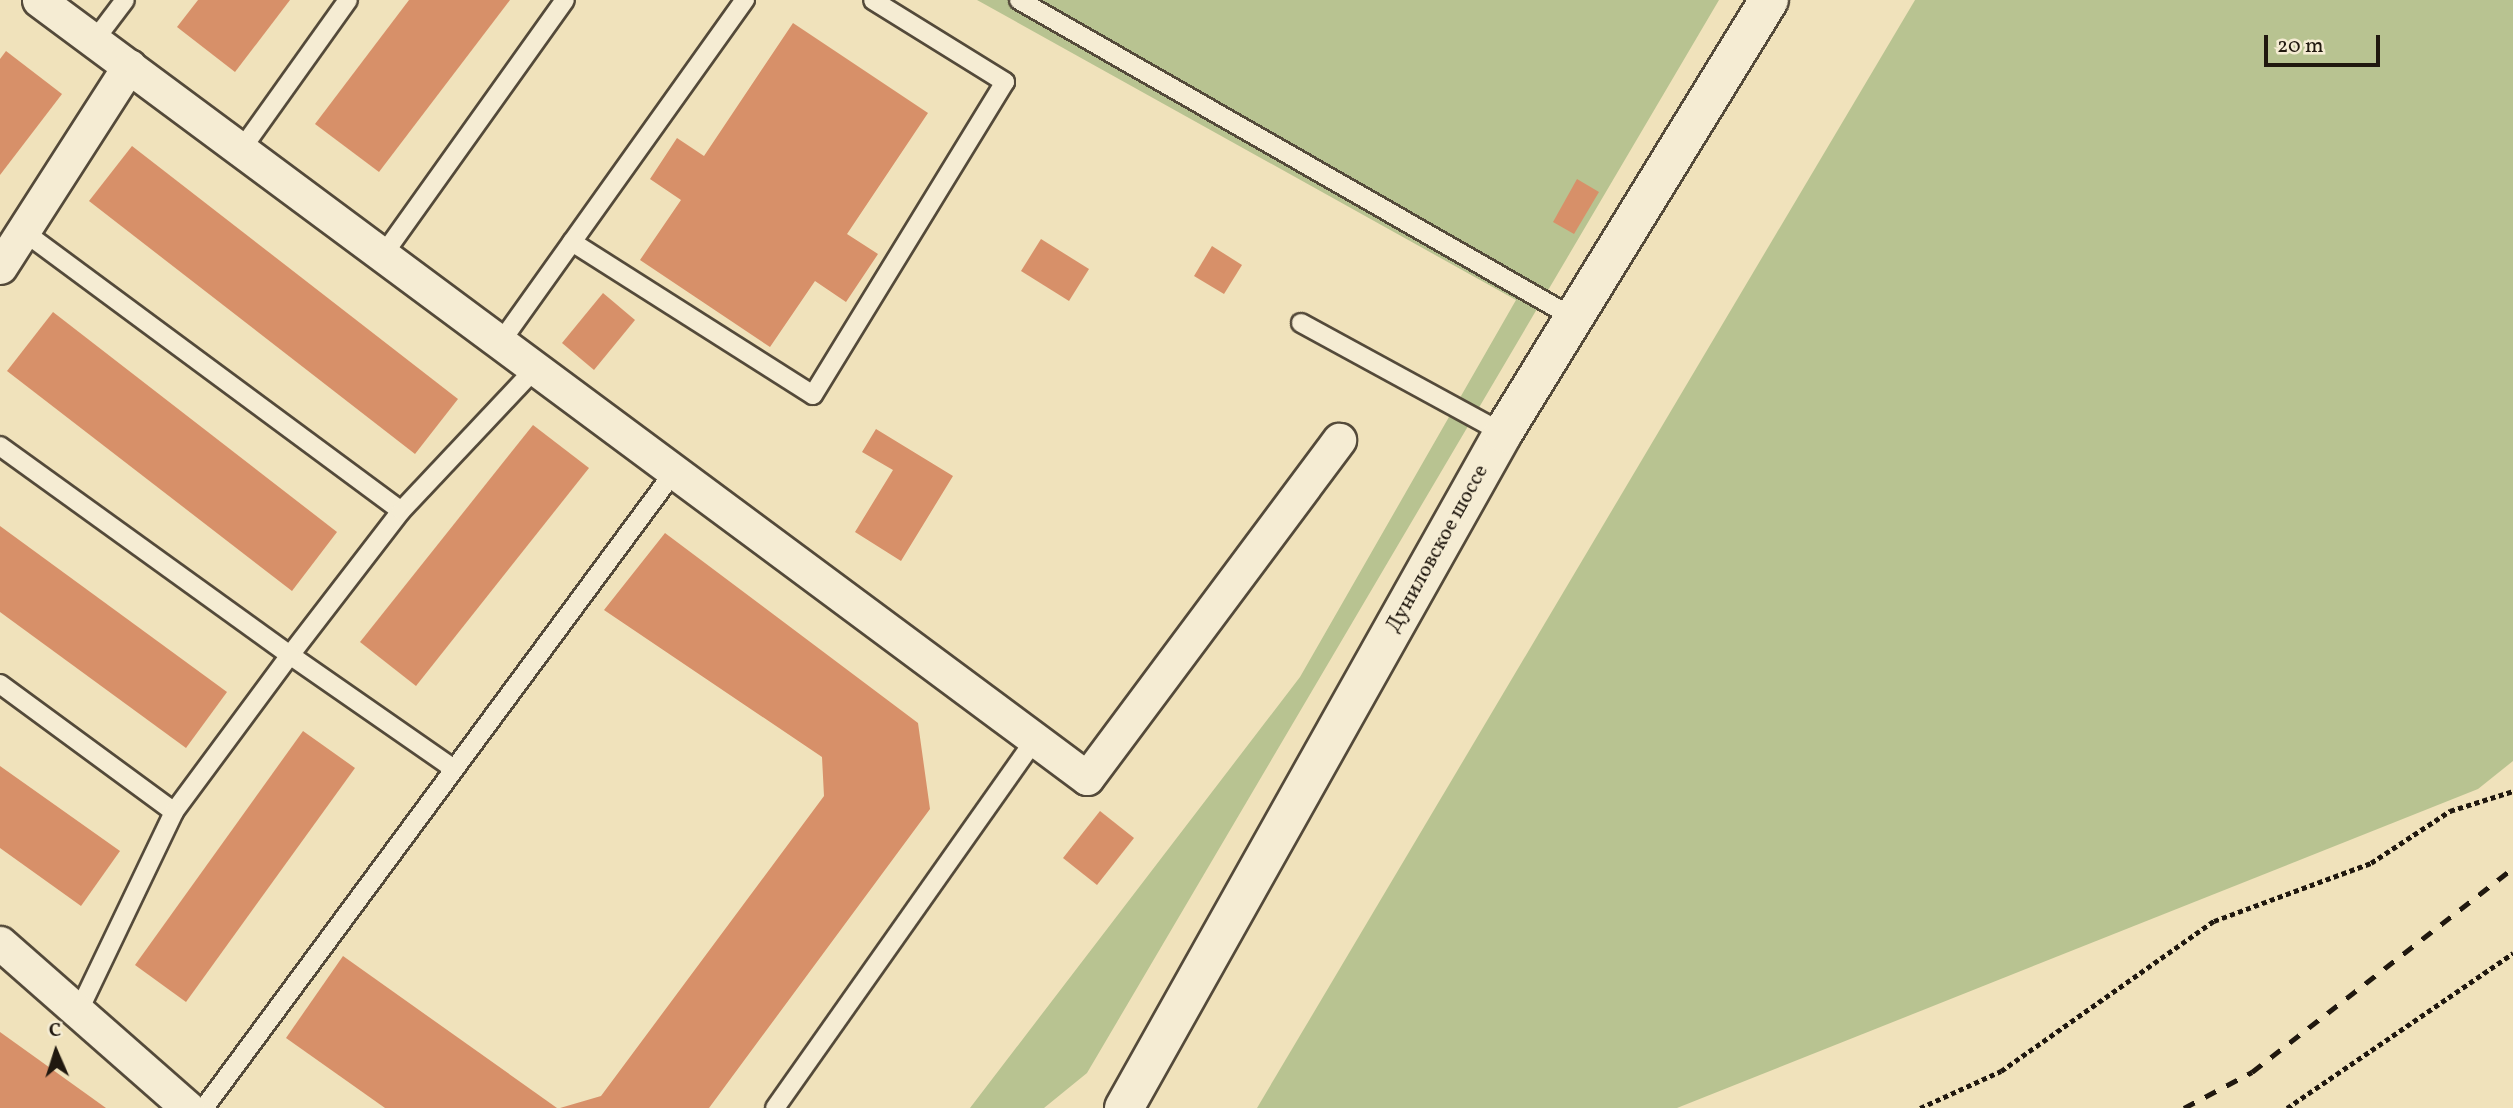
<!DOCTYPE html>
<html>
<head>
<meta charset="utf-8">
<style>
  body { margin:0 }
  #map { position:relative; width:2513px; height:1108px; overflow:hidden; background:#f0e2bb; font-family:Vollkorn,serif }
  div>[style] { position:absolute }
  .green>* { inset:0; background:#b8c391 }
  .building>* { inset:0; background:#d79069 }
  .path>* { height:4.5px; margin-top:-2.25px; transform-origin:0; background:repeating-linear-gradient(90deg,#20180f 0 5px,transparent 0 8.5px) }
  .roads { filter:drop-shadow(2px 0 #544a3a) drop-shadow(-2px 0 #544a3a) drop-shadow(0 2px #544a3a) drop-shadow(0 -2px #544a3a) }
  .service>* { height:18px; margin:-9px; padding:0 9px; transform-origin:9px; border-radius:9px; background:#f5ecd3 }
  .minor>* { height:33px; margin:-16.5px; padding:0 16.5px; transform-origin:16.5px; border-radius:16.5px; background:#f5ecd3 }
  .tertiary>* { height:38px; margin:-19px; padding:0 19px; transform-origin:19px; border-radius:19px; background:#f5ecd3 }
  .rail>* { height:5px; margin-top:-2.5px; transform-origin:0; background:repeating-linear-gradient(90deg,#20180f 0 12px,transparent 0 24px) }
  span { translate:-50% -50%; white-space:nowrap; text-align:center; line-height:1.15; -webkit-text-stroke:5px #f5ecd3; paint-order:stroke }
  .street-label { font-size:21px; color:#20180f }
  .north { position:absolute; left:21px; top:1017px; width:70px; height:70px; -webkit-text-stroke:5px #f5ecd3; paint-order:stroke; rotate:357deg; font-size:19px; font-weight:700; line-height:28px; text-align:center; color:#20180f }
  .north::after { content:''; display:block; margin:auto; width:24px; height:32px; background:#20180f; clip-path:polygon(50% 0,100% 100%,50% 72%,0 100%) }
  .scale { position:absolute; left:2264px; top:35px; width:116px; height:32px; box-sizing:border-box; border:4px solid #20180f; border-top:0; padding-left:9px; font-size:21px; line-height:24px; white-space:nowrap; color:#20180f; -webkit-text-stroke:5px #f5ecd3; paint-order:stroke }
</style>
</head>
<body>
<div id="map">
  <div class="green">
    <div style="clip-path:polygon(977px 0,1719px 0,1087px 1073px,1044px 1108px,970px 1108px,1300px 677px,1516px 300px)"></div>
    <div style="clip-path:polygon(1915px 0,2513px 0,2513px 761px,2478px 789px,1677px 1108px,1257px 1108px)"></div>
  </div>
  <div class="building">
    <div style="clip-path:polygon(198px 0,290px 0,235px 72px,177px 27px)"></div>
    <div style="clip-path:polygon(409px 0,510px 0,379px 172px,315px 124px)"></div>
    <div style="clip-path:polygon(793px 23px,928px 113px,847px 234px,878px 254px,846px 302px,815px 281px,770px 347px,640px 260px,681px 200px,650px 179px,677px 138px,704px 156px)"></div>
    <div style="clip-path:polygon(6px 51px,62px 94px,0 175px,0 59px)"></div>
    <div style="clip-path:polygon(132px 146px,458px 399px,415px 454px,89px 201px)"></div>
    <div style="clip-path:polygon(1577px 179px,1599px 192px,1574px 234px,1553px 222px)"></div>
    <div style="clip-path:polygon(1041px 239px,1089px 269px,1069px 301px,1021px 271px)"></div>
    <div style="clip-path:polygon(1212px 246px,1242px 265px,1224px 294px,1194px 276px)"></div>
    <div style="clip-path:polygon(603px 293px,635px 320px,594px 370px,562px 343px)"></div>
    <div style="clip-path:polygon(53px 312px,337px 532px,292px 591px,7px 371px)"></div>
    <div style="clip-path:polygon(533px 425px,589px 468px,416px 686px,360px 642px)"></div>
    <div style="clip-path:polygon(876px 429px,953px 476px,901px 561px,855px 532px,893px 470px,862px 452px)"></div>
    <div style="clip-path:polygon(0 526px,227px 692px,186px 748px,0 612px)"></div>
    <div style="clip-path:polygon(665px 533px,918px 723px,930px 809px,709px 1108px,560px 1108px,601px 1096px,824px 796px,822px 757px,604px 610px)"></div>
    <div style="clip-path:polygon(303px 731px,355px 768px,186px 1002px,135px 965px)"></div>
    <div style="clip-path:polygon(0 766px,120px 851px,81px 906px,0 848px)"></div>
    <div style="clip-path:polygon(1100px 811px,1134px 838px,1097px 885px,1063px 858px)"></div>
    <div style="clip-path:polygon(343px 956px,557px 1108px,385px 1108px,286px 1038px)"></div>
    <div style="clip-path:polygon(0 1032px,106px 1108px,0 1108px)"></div>
  </div>
  <div class="path">
    <div style="left:1920px;top:1108px;width:89px;rotate:-24.6deg"></div>
    <div style="left:2001px;top:1071px;width:261px;rotate:-35.2deg"></div>
    <div style="left:2214px;top:921px;width:167px;rotate:-20.3deg"></div>
    <div style="left:2371px;top:863px;width:95px;rotate:-33.4deg"></div>
    <div style="left:2450px;top:811px;width:66px;rotate:-17.6deg"></div>
    <div style="left:2287px;top:1108px;width:274px;rotate:-34.4deg"></div>
  </div>
  <div class="roads">
    <div class="service">
      <div style="left:1019px;top:0;width:640px;rotate:29.81deg"></div>
      <div style="left:94px;top:41px;width:51px;rotate:-52.9deg"></div>
      <div style="left:241px;top:150px;width:184px;rotate:-54.5deg"></div>
      <div style="left:23px;top:231px;width:470px;rotate:36.5deg"></div>
      <div style="left:401px;top:511px;width:182px;rotate:127.6deg"></div>
      <div style="left:290px;top:655px;width:200px;rotate:34.8deg"></div>
      <div style="left:572px;top:242px;width:285px;rotate:32.4deg"></div>
      <div style="left:813px;top:395px;width:367px;rotate:-58.5deg"></div>
      <div style="left:1005px;top:82px;width:155px;rotate:-148.2deg"></div>
      <div style="left:383px;top:255px;width:313px;rotate:-54.5deg"></div>
      <div style="left:1301px;top:323px;width:230px;rotate:28.6deg"></div>
      <div style="left:500px;top:343px;width:422px;rotate:-54.5deg"></div>
      <div style="left:0;top:446px;width:357px;rotate:35.8deg"></div>
      <div style="left:290px;top:655px;width:195px;rotate:126.5deg"></div>
      <div style="left:401px;top:511px;width:195px;rotate:-46.7deg"></div>
      <div style="left:0;top:684px;width:216px;rotate:36.3deg"></div>
      <div style="left:174px;top:812px;width:222px;rotate:115.6deg"></div>
      <div style="left:204px;top:1108px;width:791px;rotate:-53.54deg"></div>
      <div style="left:775px;top:1108px;width:451px;rotate:-54.8deg"></div>
    </div>
    <div class="minor">
      <div style="left:39px;top:0;width:1305px;rotate:36.59deg"></div>
      <div style="left:1087px;top:778px;width:422px;rotate:-53.3deg"></div>
      <div style="left:0;top:267px;width:239px;rotate:-57.3deg"></div>
      <div style="left:0;top:943px;width:250px;rotate:41.3deg"></div>
    </div>
    <div class="tertiary">
      <div style="left:1124px;top:1108px;width:774px;rotate:-60.69deg"></div>
      <div style="left:1503px;top:433px;width:508px;rotate:-58.44deg"></div>
    </div>
  </div>
  <div class="rail">
    <div style="left:2184px;top:1108px;width:77px;rotate:-27.9deg"></div>
    <div style="left:2252px;top:1072px;width:331px;rotate:-38deg"></div>
  </div>
  <div class="street-label">
    <span style="left:1438px;top:549px;rotate:-61deg">Дуниловское шоссе</span>
  </div>
  <div class="north">С</div>
  <div class="scale">20 m</div>
</div>
</body>
</html>
